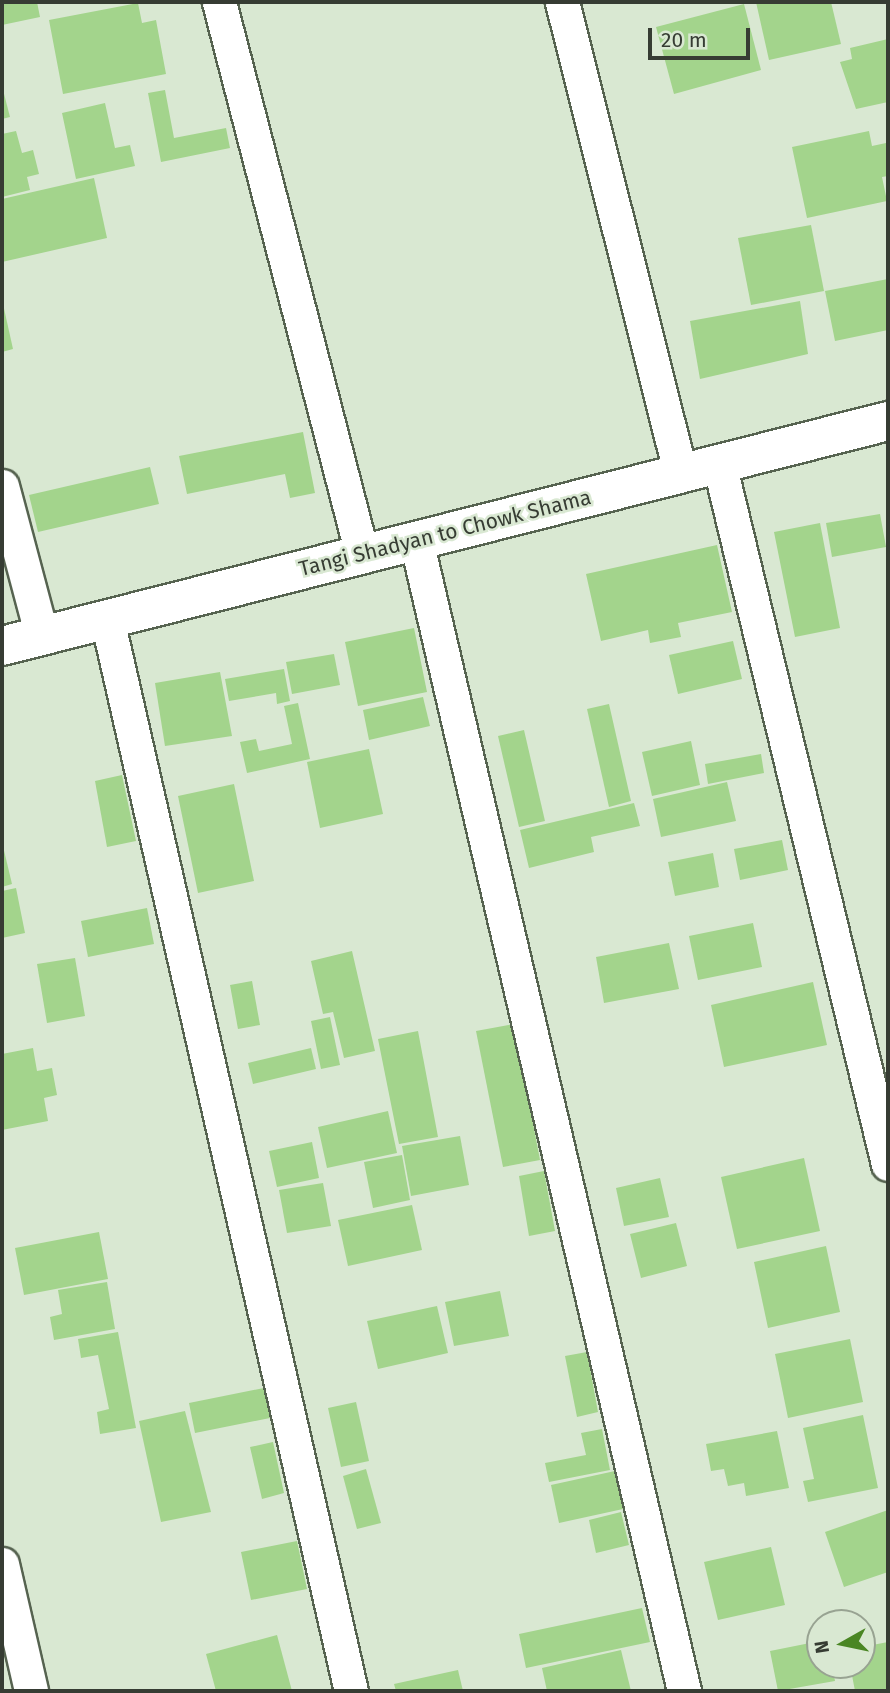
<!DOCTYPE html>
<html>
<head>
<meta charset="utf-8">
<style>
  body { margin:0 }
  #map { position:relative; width:890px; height:1693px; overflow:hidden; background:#d9e8d2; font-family:"Fira Sans",sans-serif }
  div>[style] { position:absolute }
  .building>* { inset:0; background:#a3d48c }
  .roads { filter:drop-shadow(2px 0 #566350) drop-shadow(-2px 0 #566350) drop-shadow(0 2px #566350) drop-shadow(0 -2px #566350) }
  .minor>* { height:33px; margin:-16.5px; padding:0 16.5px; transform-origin:16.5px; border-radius:16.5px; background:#fff }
  .major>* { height:38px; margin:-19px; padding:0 19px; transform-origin:19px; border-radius:19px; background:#fff }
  span { translate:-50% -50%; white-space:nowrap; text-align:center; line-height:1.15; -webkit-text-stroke:5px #d9e8d2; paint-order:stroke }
  .street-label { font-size:21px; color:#363c33 }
  .frame { position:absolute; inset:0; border:4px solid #363c33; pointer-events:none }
  .north { position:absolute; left:806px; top:1609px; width:70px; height:70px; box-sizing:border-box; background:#d9e8d2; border:2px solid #98a392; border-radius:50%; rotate:261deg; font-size:19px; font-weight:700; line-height:28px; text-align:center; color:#363c33 }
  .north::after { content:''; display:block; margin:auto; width:24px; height:32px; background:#4a8624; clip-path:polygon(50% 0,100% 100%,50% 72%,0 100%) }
  .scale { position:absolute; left:648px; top:28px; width:102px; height:32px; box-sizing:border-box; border:4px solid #363c33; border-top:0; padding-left:9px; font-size:21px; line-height:24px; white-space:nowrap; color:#363c33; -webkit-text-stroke:5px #d9e8d2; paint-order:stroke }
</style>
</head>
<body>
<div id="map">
  <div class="building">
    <div style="clip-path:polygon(2px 2px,37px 2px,40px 17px,2px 25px)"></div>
    <div style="clip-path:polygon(756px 2px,831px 2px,841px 44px,769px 60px)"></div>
    <div style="clip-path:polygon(138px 3px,142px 23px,156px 20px,166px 74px,63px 94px,49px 20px)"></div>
    <div style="clip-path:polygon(744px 4px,761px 70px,674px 94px,656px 27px)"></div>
    <div style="clip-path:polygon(888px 39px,888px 102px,856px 109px,840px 62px,852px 59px,850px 48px)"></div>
    <div style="clip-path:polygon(2px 86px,10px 117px,2px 119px)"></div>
    <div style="clip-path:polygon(165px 90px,174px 138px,226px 128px,230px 148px,161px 162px,148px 93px)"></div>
    <div style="clip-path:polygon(105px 103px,115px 148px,130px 145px,135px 166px,76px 179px,62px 113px)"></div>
    <div style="clip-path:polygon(16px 131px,22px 153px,33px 150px,39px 174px,27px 177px,30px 190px,2px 197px,2px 134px)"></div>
    <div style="clip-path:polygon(869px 131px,872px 146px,886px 143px,888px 176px,882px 177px,887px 201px,807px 218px,792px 147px)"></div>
    <div style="clip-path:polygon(94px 178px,107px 238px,2px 262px,2px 199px)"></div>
    <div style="clip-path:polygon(811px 225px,824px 291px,751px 305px,738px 238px)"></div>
    <div style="clip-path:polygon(888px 279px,888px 330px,835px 341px,825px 291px)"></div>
    <div style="clip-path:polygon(800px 301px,808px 354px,700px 379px,690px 321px)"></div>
    <div style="clip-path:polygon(3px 304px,13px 349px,2px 352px,2px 305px)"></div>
    <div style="clip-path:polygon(303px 432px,315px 493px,290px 498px,285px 474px,187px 494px,179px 456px)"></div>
    <div style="clip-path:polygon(150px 467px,159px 504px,38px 532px,29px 495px)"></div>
    <div style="clip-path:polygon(880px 514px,886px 547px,832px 557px,826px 523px)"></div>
    <div style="clip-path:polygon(820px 523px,840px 628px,795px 637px,774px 532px)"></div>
    <div style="clip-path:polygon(717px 545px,732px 612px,678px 623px,681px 637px,650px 643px,648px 630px,601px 641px,586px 574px)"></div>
    <div style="clip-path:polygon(414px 628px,427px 692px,358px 706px,345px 642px)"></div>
    <div style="clip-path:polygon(733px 641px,742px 679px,678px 694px,669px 655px)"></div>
    <div style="clip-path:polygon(334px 654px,340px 685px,292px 694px,286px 662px)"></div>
    <div style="clip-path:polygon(284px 669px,290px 701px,277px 704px,276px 693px,229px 701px,225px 679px)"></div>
    <div style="clip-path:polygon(220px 672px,232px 736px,165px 746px,155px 683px)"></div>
    <div style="clip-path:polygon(423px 697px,430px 726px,369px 740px,363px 710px)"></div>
    <div style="clip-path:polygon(298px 703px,310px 759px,247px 773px,240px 742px,256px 739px,259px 751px,292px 744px,284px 706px)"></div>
    <div style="clip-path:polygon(609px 704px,631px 801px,609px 807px,587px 709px)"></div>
    <div style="clip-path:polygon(524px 730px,545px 821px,519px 827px,498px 736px)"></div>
    <div style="clip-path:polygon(691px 741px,700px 785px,652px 796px,642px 752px)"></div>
    <div style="clip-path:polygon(369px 749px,383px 814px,320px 828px,307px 762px)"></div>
    <div style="clip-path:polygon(761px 754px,764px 773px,708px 784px,705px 764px)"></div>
    <div style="clip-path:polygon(122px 775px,136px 841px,107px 847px,95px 781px)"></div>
    <div style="clip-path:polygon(727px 782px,736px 821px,661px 837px,653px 799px)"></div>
    <div style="clip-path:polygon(234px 784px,254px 881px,198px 893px,178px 796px)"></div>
    <div style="clip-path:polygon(634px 803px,640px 826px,591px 837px,594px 852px,529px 868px,520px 830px)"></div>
    <div style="clip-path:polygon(782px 840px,788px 870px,740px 880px,734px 849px)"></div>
    <div style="clip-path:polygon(2px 842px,12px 884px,2px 887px)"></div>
    <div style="clip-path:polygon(713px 853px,719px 887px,675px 896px,668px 862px)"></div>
    <div style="clip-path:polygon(16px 888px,25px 933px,2px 938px,2px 891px)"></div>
    <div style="clip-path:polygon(147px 908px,154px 944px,88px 957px,81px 921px)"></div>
    <div style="clip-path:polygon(753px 923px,762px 967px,698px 980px,689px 936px)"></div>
    <div style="clip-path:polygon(669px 943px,679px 989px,604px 1003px,596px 957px)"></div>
    <div style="clip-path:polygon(352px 951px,375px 1051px,344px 1058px,333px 1012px,323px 1014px,311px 961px)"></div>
    <div style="clip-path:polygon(75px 958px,85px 1016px,47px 1023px,37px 964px)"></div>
    <div style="clip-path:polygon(252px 981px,260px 1025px,238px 1029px,230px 985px)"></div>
    <div style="clip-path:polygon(813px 982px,827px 1045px,724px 1067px,711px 1005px)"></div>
    <div style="clip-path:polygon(330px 1017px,340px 1065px,321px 1069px,311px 1021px)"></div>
    <div style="clip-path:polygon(514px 1024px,540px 1160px,503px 1167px,476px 1031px)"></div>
    <div style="clip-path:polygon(418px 1031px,438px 1137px,399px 1144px,378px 1039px)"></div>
    <div style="clip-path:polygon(33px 1048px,37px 1071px,52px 1068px,57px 1095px,44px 1098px,48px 1121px,2px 1130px,2px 1054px)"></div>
    <div style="clip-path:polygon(311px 1048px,316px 1069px,253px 1084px,248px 1063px)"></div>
    <div style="clip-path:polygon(388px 1111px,397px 1153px,327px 1168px,318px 1127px)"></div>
    <div style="clip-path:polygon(460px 1136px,469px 1185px,411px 1196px,402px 1146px)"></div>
    <div style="clip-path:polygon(312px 1142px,319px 1178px,277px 1187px,269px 1151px)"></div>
    <div style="clip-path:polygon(402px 1155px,410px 1200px,373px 1208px,364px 1162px)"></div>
    <div style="clip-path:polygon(804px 1158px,820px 1231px,737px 1249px,721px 1177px)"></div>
    <div style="clip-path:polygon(544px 1171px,555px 1231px,529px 1236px,519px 1176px)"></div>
    <div style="clip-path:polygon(660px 1178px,669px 1217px,624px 1226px,616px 1188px)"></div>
    <div style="clip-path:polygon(323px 1183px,331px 1226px,287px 1233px,279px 1190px)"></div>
    <div style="clip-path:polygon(412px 1205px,422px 1250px,348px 1266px,338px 1220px)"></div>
    <div style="clip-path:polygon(676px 1223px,687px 1266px,641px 1278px,630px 1234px)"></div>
    <div style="clip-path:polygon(99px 1232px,108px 1279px,24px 1295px,15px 1248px)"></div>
    <div style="clip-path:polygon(826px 1246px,840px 1312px,768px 1328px,754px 1262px)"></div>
    <div style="clip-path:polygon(107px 1282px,115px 1329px,54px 1340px,50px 1317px,62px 1314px,58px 1290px)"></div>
    <div style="clip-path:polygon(500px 1291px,509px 1336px,454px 1346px,445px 1302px)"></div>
    <div style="clip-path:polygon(437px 1306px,448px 1353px,378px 1369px,367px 1321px)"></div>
    <div style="clip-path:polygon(118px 1332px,136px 1428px,100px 1434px,97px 1412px,109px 1409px,98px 1355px,81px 1358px,78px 1339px)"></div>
    <div style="clip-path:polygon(850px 1339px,863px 1402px,788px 1418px,775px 1354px)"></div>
    <div style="clip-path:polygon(587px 1352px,598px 1412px,577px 1417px,565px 1356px)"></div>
    <div style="clip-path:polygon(264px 1388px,270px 1418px,195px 1433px,189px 1403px)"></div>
    <div style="clip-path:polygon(356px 1402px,369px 1461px,341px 1467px,328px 1408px)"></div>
    <div style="clip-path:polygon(185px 1411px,211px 1512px,161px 1522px,139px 1421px)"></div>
    <div style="clip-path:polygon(863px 1415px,878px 1488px,808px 1502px,803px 1481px,814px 1479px,803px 1428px)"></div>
    <div style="clip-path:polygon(602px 1429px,610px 1470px,549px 1482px,545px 1463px,586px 1455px,581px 1433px)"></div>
    <div style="clip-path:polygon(777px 1431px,789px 1488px,746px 1496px,744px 1483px,728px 1486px,724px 1469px,711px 1471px,706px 1444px)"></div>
    <div style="clip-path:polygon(273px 1442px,284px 1493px,262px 1499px,250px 1447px)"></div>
    <div style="clip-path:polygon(366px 1469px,381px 1523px,357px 1529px,343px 1476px)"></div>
    <div style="clip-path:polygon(615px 1471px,623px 1509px,559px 1523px,551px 1485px)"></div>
    <div style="clip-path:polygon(888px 1510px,888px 1572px,844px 1587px,825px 1532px)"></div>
    <div style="clip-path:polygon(621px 1512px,629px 1545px,596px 1553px,589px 1520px)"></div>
    <div style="clip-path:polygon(297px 1541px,307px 1589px,251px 1600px,241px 1552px)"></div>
    <div style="clip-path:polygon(771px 1547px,785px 1605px,718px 1620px,704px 1562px)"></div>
    <div style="clip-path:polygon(642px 1608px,650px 1642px,526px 1668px,519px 1634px)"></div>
    <div style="clip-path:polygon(277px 1635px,292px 1691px,216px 1691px,206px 1654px)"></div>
    <div style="clip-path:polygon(820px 1641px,820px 1665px,832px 1665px,835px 1681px,778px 1691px,770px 1651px)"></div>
    <div style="clip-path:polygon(888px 1642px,888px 1691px,855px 1691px,850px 1665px,862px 1665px,862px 1647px)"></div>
    <div style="clip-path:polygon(621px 1650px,631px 1691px,547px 1691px,542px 1668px)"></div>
    <div style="clip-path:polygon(458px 1670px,463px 1691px,396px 1691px,394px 1684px)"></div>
  </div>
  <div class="roads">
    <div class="minor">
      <div style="left:219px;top:2px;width:570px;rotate:75.48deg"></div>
      <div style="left:562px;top:2px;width:486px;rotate:75.9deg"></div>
      <div style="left:719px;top:463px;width:721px;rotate:76.45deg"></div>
      <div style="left:2px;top:486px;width:155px;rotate:75.1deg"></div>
      <div style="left:416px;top:540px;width:1182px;rotate:76.89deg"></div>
      <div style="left:107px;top:619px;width:1099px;rotate:77.18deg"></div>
      <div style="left:2px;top:1564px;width:130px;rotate:77.1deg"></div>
    </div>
    <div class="major">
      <div style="left:2px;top:646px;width:914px;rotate:-14.25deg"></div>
    </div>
  </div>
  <div class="street-label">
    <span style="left:445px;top:533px;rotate:-14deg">Tangi Shadyan to Chowk Shama</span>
  </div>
  <div class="frame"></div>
  <div class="north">N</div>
  <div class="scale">20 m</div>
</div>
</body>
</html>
